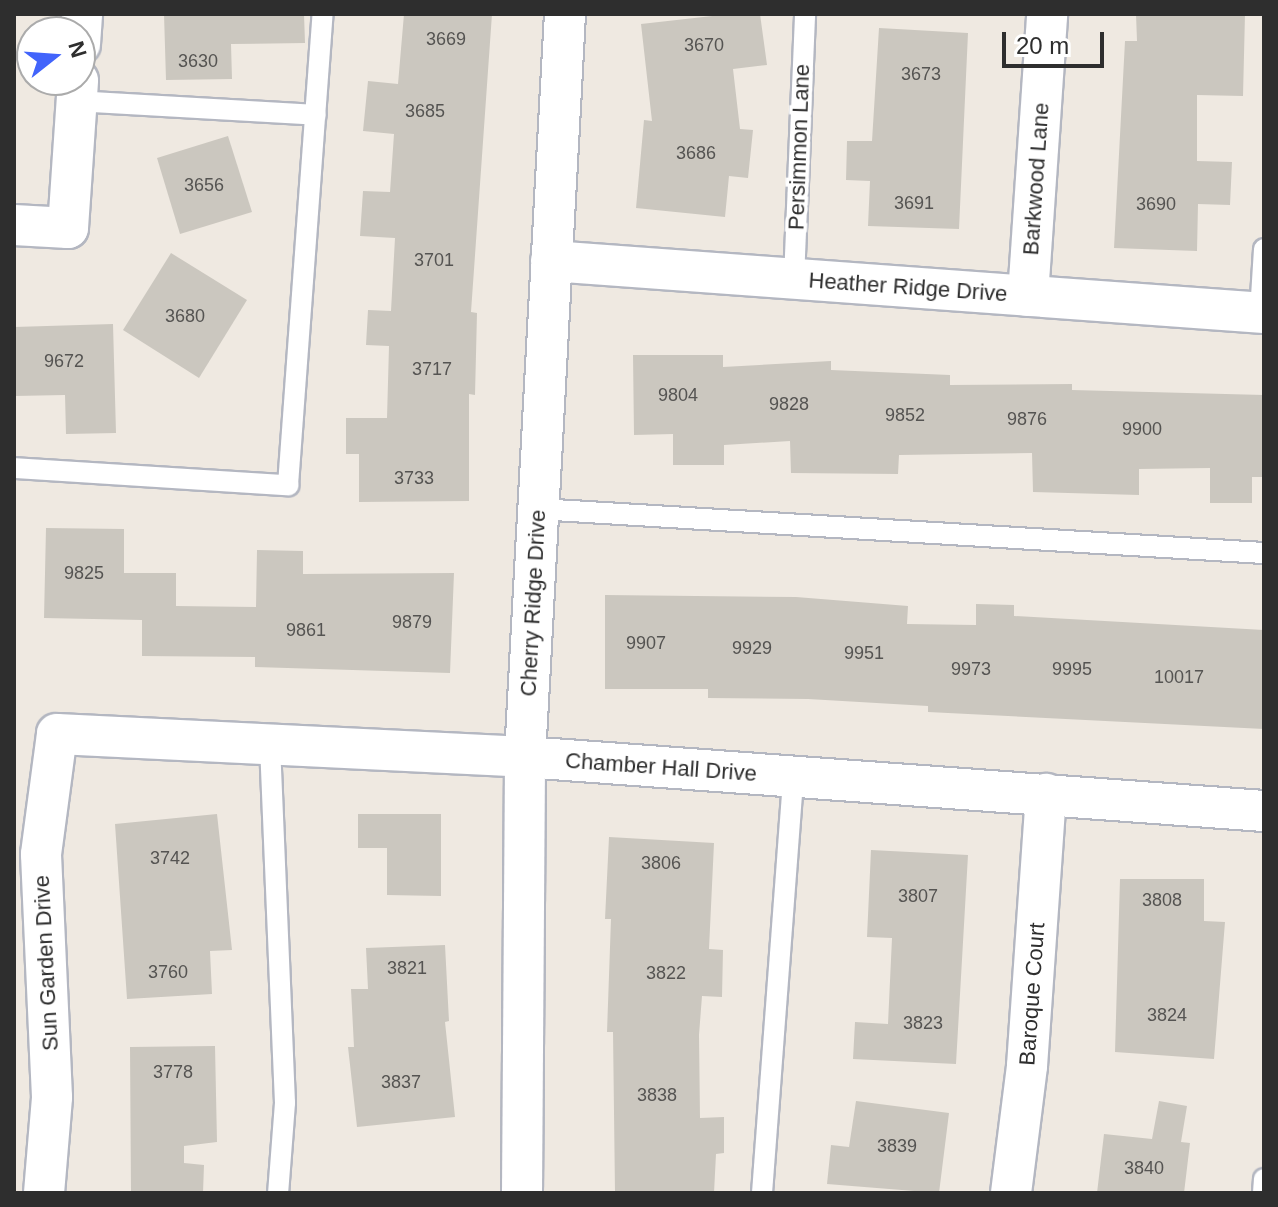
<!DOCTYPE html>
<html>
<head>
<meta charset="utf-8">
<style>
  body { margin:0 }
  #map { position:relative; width:1278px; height:1207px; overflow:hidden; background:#efe9e1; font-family:Arial,sans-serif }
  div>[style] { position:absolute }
  .building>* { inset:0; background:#cbc7bf }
  .roads { filter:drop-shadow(2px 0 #b4b7c1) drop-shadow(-2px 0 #b4b7c1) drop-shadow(0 2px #b4b7c1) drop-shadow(0 -2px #b4b7c1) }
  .service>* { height:20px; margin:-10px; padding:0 10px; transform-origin:10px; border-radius:10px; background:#fff }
  .minor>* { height:40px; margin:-20px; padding:0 20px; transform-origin:20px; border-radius:20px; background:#fff }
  span { translate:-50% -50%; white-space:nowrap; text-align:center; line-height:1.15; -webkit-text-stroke:7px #fff; paint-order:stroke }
  .number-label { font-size:18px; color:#555452 }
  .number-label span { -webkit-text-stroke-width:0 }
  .street-label { font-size:22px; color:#2e2e2e }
  .frame { position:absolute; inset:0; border:16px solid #2e2e2e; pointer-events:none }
  .north { position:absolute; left:16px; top:16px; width:80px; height:80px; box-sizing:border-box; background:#fff; border:2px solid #ababab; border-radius:50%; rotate:73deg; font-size:22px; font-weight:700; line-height:32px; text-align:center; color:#2e2e2e }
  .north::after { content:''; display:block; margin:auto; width:28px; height:36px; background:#4264fb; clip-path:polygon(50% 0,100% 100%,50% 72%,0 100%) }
  .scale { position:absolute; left:1002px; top:32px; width:102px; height:36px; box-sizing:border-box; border:4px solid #2e2e2e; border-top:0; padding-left:10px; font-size:24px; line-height:28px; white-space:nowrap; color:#2e2e2e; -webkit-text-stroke:6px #fff; paint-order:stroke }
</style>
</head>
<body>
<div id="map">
  <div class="building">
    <div style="clip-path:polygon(164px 14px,304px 14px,305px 43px,231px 44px,232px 79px,166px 80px)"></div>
    <div style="clip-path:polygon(404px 14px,492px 14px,471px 312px,477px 313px,475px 395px,469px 394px,469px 501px,359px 502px,359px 454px,346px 454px,346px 418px,387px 418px,389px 346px,366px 345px,368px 310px,391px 311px,395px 238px,360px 236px,363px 191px,390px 192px,394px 134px,363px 131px,368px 81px,398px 84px)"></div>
    <div style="clip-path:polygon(730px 14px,760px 14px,767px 65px,733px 69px,740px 129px,753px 130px,748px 178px,729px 176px,725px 217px,636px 208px,644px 120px,652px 121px,641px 24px)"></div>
    <div style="clip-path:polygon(1136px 14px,1245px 14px,1243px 96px,1197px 95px,1197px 161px,1232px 162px,1230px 205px,1198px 204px,1197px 251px,1114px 248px,1125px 41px,1137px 41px)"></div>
    <div style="clip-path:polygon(879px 28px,968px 33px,959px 229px,868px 226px,870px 181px,846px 180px,847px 141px,872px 141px)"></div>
    <div style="clip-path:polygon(228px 136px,252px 212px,180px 234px,157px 158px)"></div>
    <div style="clip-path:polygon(171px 253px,247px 300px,199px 378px,123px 330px)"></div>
    <div style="clip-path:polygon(113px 324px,116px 433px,66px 434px,65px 395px,14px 396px,14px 327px)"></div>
    <div style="clip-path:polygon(633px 355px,723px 355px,723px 367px,831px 361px,831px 370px,950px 375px,950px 385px,1072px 384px,1072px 390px,1264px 395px,1264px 477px,1252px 477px,1252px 503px,1210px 503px,1210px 468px,1139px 469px,1139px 495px,1033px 492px,1032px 453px,899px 455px,898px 474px,791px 473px,790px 441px,724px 445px,724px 465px,673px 465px,673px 434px,634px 435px)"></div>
    <div style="clip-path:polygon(46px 528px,124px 529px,124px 573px,176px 573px,176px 606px,256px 607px,257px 550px,303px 551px,303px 574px,454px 573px,450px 673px,255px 667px,255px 657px,142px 656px,142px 620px,44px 618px)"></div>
    <div style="clip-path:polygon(605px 595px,796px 597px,908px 606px,907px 624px,976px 625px,976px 604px,1014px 605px,1014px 616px,1264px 630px,1264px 729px,928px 712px,928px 706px,808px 699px,708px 698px,708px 689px,605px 689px)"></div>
    <div style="clip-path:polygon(217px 814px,232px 950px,210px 951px,212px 994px,127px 999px,115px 824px)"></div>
    <div style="clip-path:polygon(358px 814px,441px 814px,441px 896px,387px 895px,387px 848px,358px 848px)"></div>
    <div style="clip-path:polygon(609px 837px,714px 843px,709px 949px,723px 950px,722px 997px,702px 996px,699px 1035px,700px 1118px,724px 1117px,724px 1153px,716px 1154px,714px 1193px,615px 1193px,613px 1032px,607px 1032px,611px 919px,605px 919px)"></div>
    <div style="clip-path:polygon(871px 850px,968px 855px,956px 1064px,853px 1059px,855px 1022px,888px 1024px,892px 938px,867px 937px)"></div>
    <div style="clip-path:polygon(1120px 879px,1204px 879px,1204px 921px,1225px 922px,1214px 1059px,1115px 1052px)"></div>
    <div style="clip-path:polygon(445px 945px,449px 1021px,445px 1022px,455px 1117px,357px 1127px,348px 1047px,354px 1047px,351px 989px,368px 989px,366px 948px)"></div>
    <div style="clip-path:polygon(215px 1046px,217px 1142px,184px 1146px,184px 1163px,204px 1165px,203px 1193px,131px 1193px,130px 1047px)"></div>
    <div style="clip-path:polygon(856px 1101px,949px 1113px,939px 1193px,827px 1184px,831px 1145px,849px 1147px)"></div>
    <div style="clip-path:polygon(1159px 1101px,1187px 1106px,1181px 1142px,1190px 1143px,1184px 1193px,1097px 1193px,1104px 1134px,1152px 1139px)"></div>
  </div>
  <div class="roads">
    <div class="service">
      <div style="left:76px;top:101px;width:240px;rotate:3.3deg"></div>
      <div style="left:794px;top:279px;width:265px;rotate:-87.6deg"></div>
      <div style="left:1260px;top:313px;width:64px;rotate:-86.4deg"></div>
      <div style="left:14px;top:468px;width:275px;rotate:3.6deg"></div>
      <div style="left:288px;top:485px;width:472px;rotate:-85.8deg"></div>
      <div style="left:538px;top:509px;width:727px;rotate:3.47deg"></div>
      <div style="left:270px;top:745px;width:358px;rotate:87.6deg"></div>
      <div style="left:285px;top:1103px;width:90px;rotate:94.4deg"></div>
      <div style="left:762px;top:1193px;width:418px;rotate:-85.7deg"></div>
      <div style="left:1263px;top:1193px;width:14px;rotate:-86deg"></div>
    </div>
    <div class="minor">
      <div style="left:80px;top:44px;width:30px;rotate:-86deg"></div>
      <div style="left:14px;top:225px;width:54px;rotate:3.2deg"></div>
      <div style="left:68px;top:228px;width:148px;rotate:-86.1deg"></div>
      <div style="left:551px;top:261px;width:715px;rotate:4.17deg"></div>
      <div style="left:1028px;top:296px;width:283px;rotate:-86.1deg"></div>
      <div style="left:44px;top:1193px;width:96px;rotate:-85.2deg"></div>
      <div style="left:52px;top:1097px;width:243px;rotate:-92.6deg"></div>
      <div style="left:41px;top:854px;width:121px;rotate:-82.4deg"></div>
      <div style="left:57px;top:734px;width:469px;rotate:2.8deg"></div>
      <div style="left:525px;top:757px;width:741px;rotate:4.18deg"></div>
      <div style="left:522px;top:1193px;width:436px;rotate:-89.6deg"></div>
      <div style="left:525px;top:757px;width:744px;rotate:-86.92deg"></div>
      <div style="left:1011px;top:1193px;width:128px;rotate:-82.8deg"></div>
      <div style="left:1027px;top:1066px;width:273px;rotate:-86deg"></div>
    </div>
  </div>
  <div class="number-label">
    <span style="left:446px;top:39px">3669</span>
    <span style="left:704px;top:45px">3670</span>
    <span style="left:198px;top:61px">3630</span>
    <span style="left:921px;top:74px">3673</span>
    <span style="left:425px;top:111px">3685</span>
    <span style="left:696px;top:153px">3686</span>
    <span style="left:204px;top:185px">3656</span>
    <span style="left:914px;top:203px">3691</span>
    <span style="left:1156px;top:204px">3690</span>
    <span style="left:434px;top:260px">3701</span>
    <span style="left:185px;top:316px">3680</span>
    <span style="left:64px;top:361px">9672</span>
    <span style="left:432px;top:369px">3717</span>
    <span style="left:678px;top:395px">9804</span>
    <span style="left:789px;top:404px">9828</span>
    <span style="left:905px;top:415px">9852</span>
    <span style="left:1027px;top:419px">9876</span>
    <span style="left:1142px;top:429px">9900</span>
    <span style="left:414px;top:478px">3733</span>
    <span style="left:84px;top:573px">9825</span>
    <span style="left:412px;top:622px">9879</span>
    <span style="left:306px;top:630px">9861</span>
    <span style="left:646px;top:643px">9907</span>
    <span style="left:752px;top:648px">9929</span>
    <span style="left:864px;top:653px">9951</span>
    <span style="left:971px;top:669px">9973</span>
    <span style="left:1072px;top:669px">9995</span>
    <span style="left:1179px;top:677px">10017</span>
    <span style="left:170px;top:858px">3742</span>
    <span style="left:661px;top:863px">3806</span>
    <span style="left:918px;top:896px">3807</span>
    <span style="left:1162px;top:900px">3808</span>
    <span style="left:407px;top:968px">3821</span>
    <span style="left:168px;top:972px">3760</span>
    <span style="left:666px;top:973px">3822</span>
    <span style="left:1167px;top:1015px">3824</span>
    <span style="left:923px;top:1023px">3823</span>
    <span style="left:173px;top:1072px">3778</span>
    <span style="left:401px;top:1082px">3837</span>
    <span style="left:657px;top:1095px">3838</span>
    <span style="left:897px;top:1146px">3839</span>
    <span style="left:1144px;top:1168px">3840</span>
  </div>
  <div class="street-label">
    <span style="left:799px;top:147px;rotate:-88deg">Persimmon Lane</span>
    <span style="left:1036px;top:179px;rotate:-86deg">Barkwood Lane</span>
    <span style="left:908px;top:287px;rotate:4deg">Heather Ridge Drive</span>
    <span style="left:533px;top:603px;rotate:-87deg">Cherry Ridge Drive</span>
    <span style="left:661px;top:767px;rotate:4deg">Chamber Hall Drive</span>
    <span style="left:46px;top:963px;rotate:-93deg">Sun Garden Drive</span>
    <span style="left:1032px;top:994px;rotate:-86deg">Baroque Court</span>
  </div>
  <div class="frame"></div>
  <div class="north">N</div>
  <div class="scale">20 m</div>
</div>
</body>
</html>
